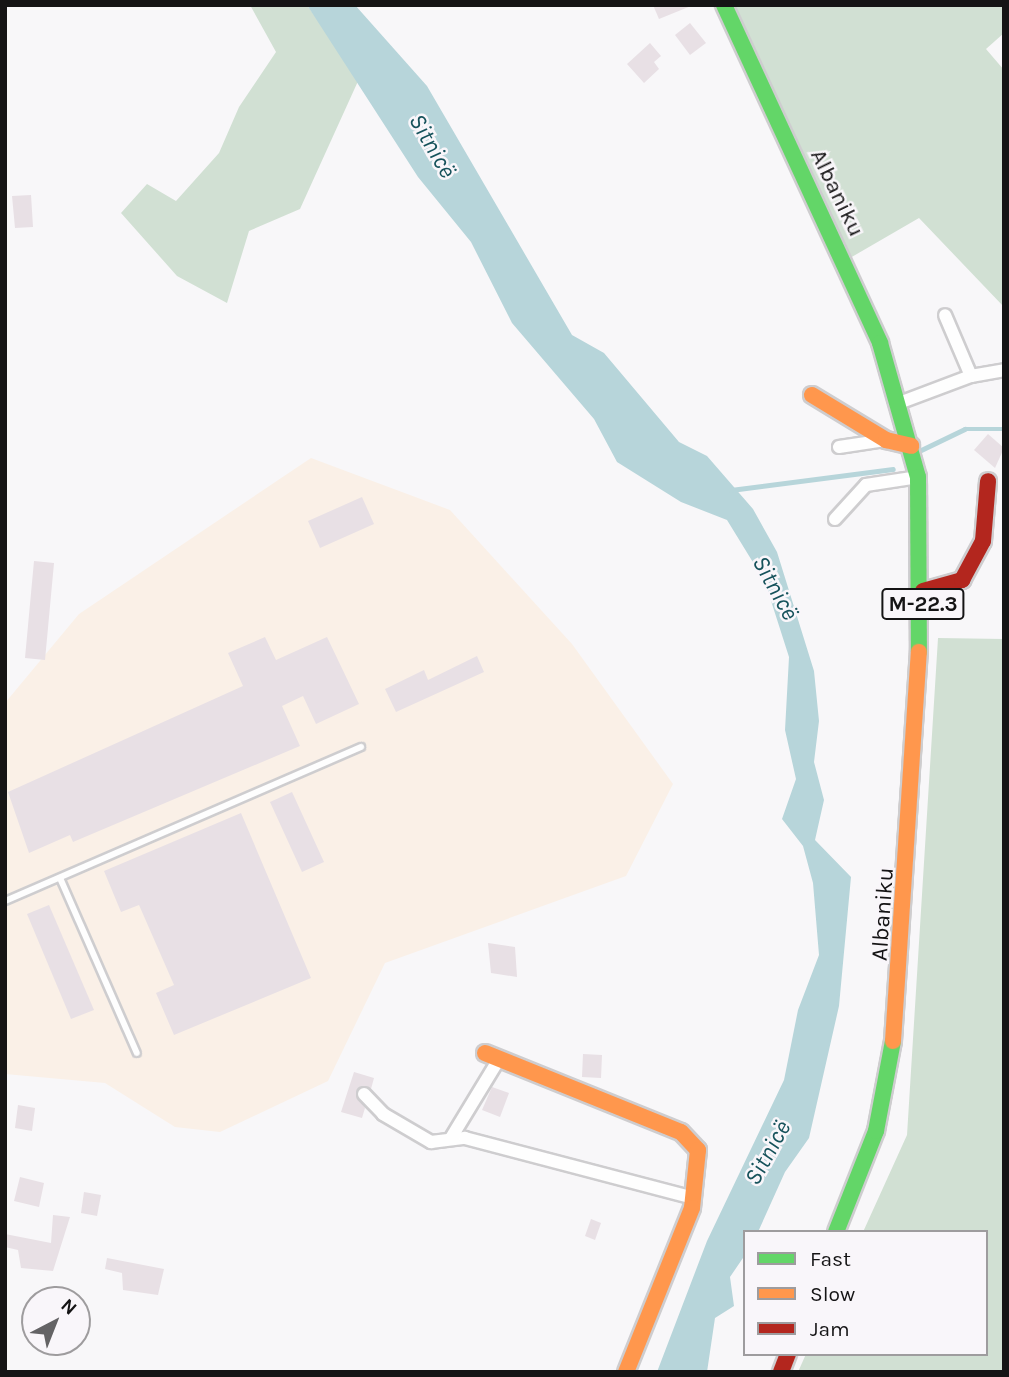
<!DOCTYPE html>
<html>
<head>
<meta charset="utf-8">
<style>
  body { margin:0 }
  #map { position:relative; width:1009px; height:1377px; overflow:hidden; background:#f8f7f9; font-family:Karla,sans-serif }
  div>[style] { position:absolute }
  .industrial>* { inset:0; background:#faf0e7 }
  .forest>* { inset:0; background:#d1e0d3 }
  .water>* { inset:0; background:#b7d5da }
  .stream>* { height:4.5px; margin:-2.25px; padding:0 2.25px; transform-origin:2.25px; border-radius:2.25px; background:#b7d5da }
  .building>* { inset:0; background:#e8e0e5 }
  .roads { filter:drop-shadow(2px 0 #cecdcf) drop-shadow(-2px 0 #cecdcf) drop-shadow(0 2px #cecdcf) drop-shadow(0 -2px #cecdcf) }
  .lane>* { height:6px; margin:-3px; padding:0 3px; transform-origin:3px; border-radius:3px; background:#fefefe }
  .street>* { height:12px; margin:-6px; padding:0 6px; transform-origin:6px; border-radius:6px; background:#fefefe }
  .fast>* { height:16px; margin:-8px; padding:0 8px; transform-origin:8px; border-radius:8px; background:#63d668 }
  .slow>* { height:16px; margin:-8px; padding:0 8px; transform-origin:8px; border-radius:8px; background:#ff974d }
  .jam>* { height:16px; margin:-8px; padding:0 8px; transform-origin:8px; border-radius:8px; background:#b3261e }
  span { translate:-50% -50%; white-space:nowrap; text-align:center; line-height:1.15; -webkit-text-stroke:5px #f9f6fa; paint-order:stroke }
  .shield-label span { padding:2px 5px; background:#f9f6fa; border:2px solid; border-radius:5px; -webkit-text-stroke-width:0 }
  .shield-label { font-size:21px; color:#151415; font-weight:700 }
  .street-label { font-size:23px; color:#151415 }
  .water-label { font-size:24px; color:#16525b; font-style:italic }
  .frame { position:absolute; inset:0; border:7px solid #151415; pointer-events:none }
  .legend { position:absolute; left:743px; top:1230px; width:245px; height:126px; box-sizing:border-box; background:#f9f6fa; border:2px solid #9e9c9e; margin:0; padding:9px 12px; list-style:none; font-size:21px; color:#151415 }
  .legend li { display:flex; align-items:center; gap:14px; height:35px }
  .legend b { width:35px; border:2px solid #9e9c9e }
  .north { position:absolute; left:21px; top:1286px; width:70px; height:70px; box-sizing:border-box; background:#f9f6fa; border:2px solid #9e9c9e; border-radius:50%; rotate:42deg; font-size:19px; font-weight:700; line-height:28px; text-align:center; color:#151415 }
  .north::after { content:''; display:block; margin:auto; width:24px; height:32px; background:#646365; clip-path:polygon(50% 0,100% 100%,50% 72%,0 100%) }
</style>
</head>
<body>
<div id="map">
  <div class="industrial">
    <div style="clip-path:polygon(311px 458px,450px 510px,572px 644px,673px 784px,626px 876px,385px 963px,328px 1081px,220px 1132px,175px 1127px,105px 1083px,5px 1074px,5px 703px,79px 614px)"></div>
  </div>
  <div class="forest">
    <div style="clip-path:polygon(250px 5px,307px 5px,359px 79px,300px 209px,249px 231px,227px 303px,177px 276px,121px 213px,147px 184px,176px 201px,219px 153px,239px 107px,276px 52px)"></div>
    <div style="clip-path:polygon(734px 5px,1004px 5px,1004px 33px,986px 49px,1004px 70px,1004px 307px,919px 218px,850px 258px)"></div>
    <div style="clip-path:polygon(938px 638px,1004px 639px,1004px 1372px,798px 1372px,806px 1354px,986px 1354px,986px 1232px,863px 1232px,907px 1135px)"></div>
  </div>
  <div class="water">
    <div style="clip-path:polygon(307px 5px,355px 5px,427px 86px,572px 335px,604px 353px,679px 442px,707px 456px,753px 509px,777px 552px,814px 671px,819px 721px,814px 762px,824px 800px,815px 840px,851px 877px,839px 1006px,809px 1138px,785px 1172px,758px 1232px,745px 1232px,745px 1255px,730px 1277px,734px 1306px,715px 1318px,707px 1372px,657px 1372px,707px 1241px,784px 1080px,798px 1010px,819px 955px,813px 883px,803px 846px,782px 819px,796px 779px,785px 730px,789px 657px,765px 582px,727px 520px,681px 502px,617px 462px,594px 419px,512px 323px,471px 242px,418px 177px)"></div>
  </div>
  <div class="stream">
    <div style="left:917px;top:452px;width:53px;rotate:-25.6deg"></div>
    <div style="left:965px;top:429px;width:39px"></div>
    <div style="left:731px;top:490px;width:163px;rotate:-7.4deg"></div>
  </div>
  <div class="building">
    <div style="clip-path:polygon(653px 5px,691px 5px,691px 6px,659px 19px)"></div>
    <div style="clip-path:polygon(690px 23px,706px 43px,690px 55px,675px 35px)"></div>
    <div style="clip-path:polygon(650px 43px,661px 56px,654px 62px,659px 69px,644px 83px,627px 64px)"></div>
    <div style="clip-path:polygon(31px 195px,33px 227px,15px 228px,12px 196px)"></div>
    <div style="clip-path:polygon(988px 434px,1004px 448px,995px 468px,974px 450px)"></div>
    <div style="clip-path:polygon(362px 497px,374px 524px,320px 548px,308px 521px)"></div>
    <div style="clip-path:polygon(34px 561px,54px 563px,45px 660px,25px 658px)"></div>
    <div style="clip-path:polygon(265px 637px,276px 660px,327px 637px,359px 704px,316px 724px,303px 696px,282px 706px,300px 746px,73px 842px,70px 835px,29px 853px,8px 792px,243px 686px,228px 653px)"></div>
    <div style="clip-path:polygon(477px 656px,484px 672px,396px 712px,385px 689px,424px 670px,428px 680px)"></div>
    <div style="clip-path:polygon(292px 792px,324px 862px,302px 872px,270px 802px)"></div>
    <div style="clip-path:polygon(241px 813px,311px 978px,174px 1035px,156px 993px,174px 985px,139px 905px,121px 912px,104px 871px)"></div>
    <div style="clip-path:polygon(49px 905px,94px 1010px,71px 1019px,27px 914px)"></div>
    <div style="clip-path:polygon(488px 943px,515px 947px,517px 977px,491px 973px)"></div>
    <div style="clip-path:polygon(583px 1054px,602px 1055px,601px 1078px,582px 1077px)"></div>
    <div style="clip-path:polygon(354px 1072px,374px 1078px,371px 1089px,356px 1091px,365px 1108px,362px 1118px,341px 1112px)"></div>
    <div style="clip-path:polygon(492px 1087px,509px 1093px,500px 1117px,482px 1110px)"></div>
    <div style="clip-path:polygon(18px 1105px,35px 1108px,32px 1131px,15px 1128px)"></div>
    <div style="clip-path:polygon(20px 1177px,44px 1183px,39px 1207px,14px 1201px)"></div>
    <div style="clip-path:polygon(84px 1192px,101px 1195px,97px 1216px,81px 1213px)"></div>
    <div style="clip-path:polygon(53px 1215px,70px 1217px,53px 1271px,21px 1268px,18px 1250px,5px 1247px,5px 1234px,51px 1243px)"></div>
    <div style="clip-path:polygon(591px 1219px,601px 1223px,595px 1240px,585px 1236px)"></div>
    <div style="clip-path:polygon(107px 1258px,164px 1269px,158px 1295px,123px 1290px,122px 1273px,105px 1269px)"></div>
  </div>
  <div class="roads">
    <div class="lane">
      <div style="left:60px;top:878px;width:191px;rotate:66.3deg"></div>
      <div style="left:5px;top:901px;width:388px;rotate:-23.4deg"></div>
    </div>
    <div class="street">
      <div style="left:971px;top:376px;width:34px;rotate:-10deg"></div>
      <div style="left:899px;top:403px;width:77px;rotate:-20.6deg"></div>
      <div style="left:971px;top:376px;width:66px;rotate:-113.1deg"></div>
      <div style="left:839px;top:447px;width:48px;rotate:-8.5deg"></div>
      <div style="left:835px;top:519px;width:46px;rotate:-47.6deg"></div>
      <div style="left:866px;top:485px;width:53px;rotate:-8.7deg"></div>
      <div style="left:364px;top:1094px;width:28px;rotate:46deg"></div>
      <div style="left:383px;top:1114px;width:56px;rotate:30.3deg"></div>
      <div style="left:431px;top:1142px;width:34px;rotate:-7deg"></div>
      <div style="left:465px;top:1138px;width:236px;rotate:14.7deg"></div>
      <div style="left:451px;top:1138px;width:92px;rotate:-58.7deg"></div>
    </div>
    <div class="fast">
      <div style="left:724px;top:5px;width:372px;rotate:65.2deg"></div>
      <div style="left:880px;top:343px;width:139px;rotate:74.2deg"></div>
      <div style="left:918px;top:477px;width:175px;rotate:89.7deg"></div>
      <div style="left:836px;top:1232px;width:109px;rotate:-68.4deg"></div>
      <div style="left:876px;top:1131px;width:92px;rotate:-79.3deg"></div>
    </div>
    <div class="slow">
      <div style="left:812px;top:395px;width:87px;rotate:31.3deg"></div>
      <div style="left:886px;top:440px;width:26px;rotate:13deg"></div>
      <div style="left:893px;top:1041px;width:390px;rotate:-86.2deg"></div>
      <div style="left:485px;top:1053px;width:211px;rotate:22deg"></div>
      <div style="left:681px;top:1132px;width:25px;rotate:47deg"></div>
      <div style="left:698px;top:1150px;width:58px;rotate:95.9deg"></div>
      <div style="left:692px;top:1208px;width:177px;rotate:111.9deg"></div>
    </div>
    <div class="jam">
      <div style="left:923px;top:591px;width:41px;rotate:-15.8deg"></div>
      <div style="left:962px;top:580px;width:44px;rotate:-61.7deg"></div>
      <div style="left:983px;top:541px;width:60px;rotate:-85.2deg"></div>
      <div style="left:781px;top:1372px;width:19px;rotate:-69deg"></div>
    </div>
  </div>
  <div class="shield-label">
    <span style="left:923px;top:604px">M-22.3</span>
  </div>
  <div class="street-label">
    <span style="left:837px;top:193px;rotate:64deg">Albaniku</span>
    <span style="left:883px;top:914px;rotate:-86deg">Albaniku</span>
  </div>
  <div class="water-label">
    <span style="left:432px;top:146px;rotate:60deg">Sitnicë</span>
    <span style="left:775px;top:588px;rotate:61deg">Sitnicë</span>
    <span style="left:768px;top:1153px;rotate:-61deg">Sitnicë</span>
  </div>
  <div class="frame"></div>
  <ul class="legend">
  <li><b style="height:9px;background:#63d668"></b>Fast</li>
  <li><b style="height:9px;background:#ff974d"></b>Slow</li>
  <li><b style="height:9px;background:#b3261e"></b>Jam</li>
  </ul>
  <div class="north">N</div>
</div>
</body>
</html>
